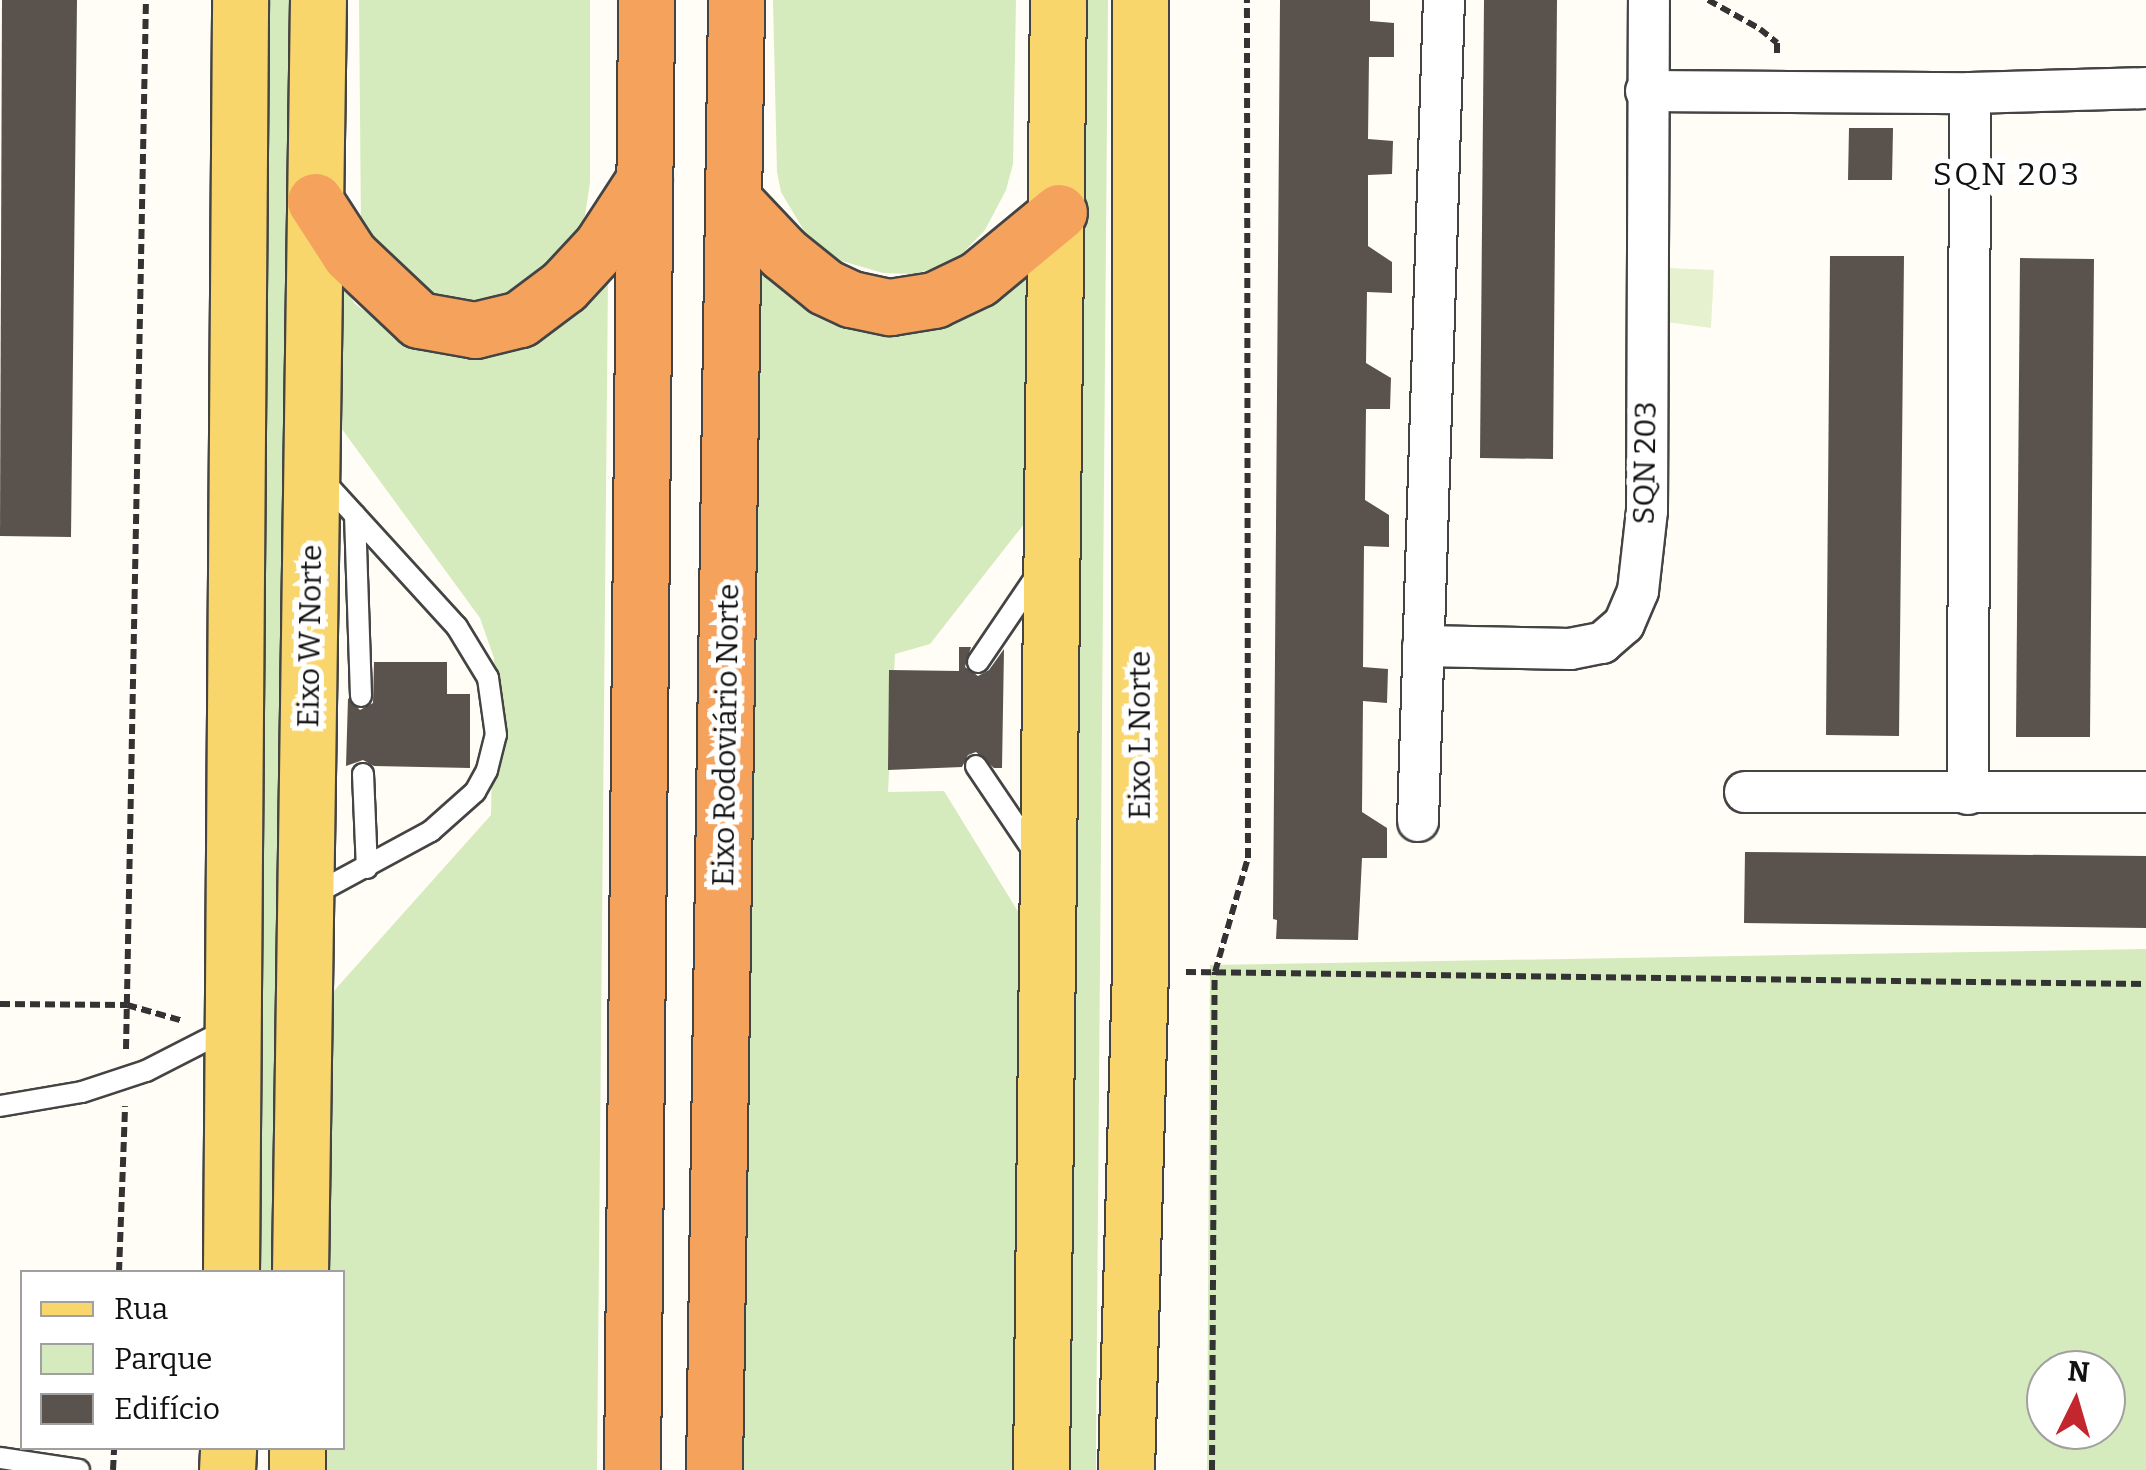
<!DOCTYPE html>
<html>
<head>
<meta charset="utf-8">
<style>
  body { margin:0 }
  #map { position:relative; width:2146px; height:1470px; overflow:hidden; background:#fffdf5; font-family:Bitter,serif }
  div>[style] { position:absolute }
  .green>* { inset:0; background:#d5ebbd }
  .pitch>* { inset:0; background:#e6f2cf }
  .building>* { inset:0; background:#5a524d }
  .path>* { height:6px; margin-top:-3px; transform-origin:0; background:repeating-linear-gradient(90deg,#333 0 10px,transparent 0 15px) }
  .roads { filter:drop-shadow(2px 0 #444) drop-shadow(-2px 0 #444) drop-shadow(0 2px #444) drop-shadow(0 -2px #444) }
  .lane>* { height:20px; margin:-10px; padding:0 10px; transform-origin:10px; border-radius:10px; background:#fff }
  .street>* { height:40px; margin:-20px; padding:0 20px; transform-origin:20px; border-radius:20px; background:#fff }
  .primary>* { height:55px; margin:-27.5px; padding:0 27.5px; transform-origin:27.5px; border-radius:27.5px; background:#f9d66b }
  .highway>* { height:55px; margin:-27.5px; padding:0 27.5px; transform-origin:27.5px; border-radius:27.5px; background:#f5a25d }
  span { translate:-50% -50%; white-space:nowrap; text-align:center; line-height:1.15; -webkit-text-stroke:10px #fff; paint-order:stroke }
  .street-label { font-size:30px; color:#111 }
  .neighbourhood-label { font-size:32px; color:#111; letter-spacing:2.5px }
  .legend { position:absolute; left:20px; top:1270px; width:325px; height:180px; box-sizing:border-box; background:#fff; border:2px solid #a0a0a0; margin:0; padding:12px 18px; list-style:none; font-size:30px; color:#111 }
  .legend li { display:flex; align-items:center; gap:20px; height:50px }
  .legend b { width:50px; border:2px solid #a0a0a0 }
  .north { position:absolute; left:2026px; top:1350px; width:100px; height:100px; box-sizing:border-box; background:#fff; border:2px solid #a0a0a0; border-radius:50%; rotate:5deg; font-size:28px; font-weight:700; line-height:40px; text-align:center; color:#111 }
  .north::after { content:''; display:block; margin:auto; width:35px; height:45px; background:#c4262e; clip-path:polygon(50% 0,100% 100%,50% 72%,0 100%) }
</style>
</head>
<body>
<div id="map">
  <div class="green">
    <div style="clip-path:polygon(260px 0,289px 0,277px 1272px,248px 1272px)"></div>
    <div style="clip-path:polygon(359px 0,590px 0,590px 183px,582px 234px,533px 290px,477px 307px,422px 297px,361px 226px)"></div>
    <div style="clip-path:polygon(773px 0,1016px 0,1013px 164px,1006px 190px,985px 230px,954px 262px,915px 274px,883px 273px,835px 259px,809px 239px,781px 192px,777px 172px)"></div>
    <div style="clip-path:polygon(1080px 0,1108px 0,1096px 1449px,1096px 1470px,1065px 1470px)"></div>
    <div style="clip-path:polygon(755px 237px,833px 304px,1032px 241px,1031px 515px,930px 644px,895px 654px,888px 792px,944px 791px,1022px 918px,1019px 1470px,739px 1470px)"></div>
    <div style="clip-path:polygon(331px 266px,355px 304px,394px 331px,608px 276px,597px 1470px,306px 1470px,307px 1448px,342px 1448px,342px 1272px,313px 1272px,324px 1002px,491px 815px,494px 658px,480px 618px,336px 421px)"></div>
    <div style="clip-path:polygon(evenodd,2146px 949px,2146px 1470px,1207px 1470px,1210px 965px,2146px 949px,2046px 1370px,2106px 1370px,2106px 1430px,2046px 1430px,2046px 1370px)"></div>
  </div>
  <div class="pitch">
    <div style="clip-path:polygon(1670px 268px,1714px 270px,1711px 328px,1666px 322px)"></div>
  </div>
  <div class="building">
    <div style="clip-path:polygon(2px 0,77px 0,71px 537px,0 536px)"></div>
    <div style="clip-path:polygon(1280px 0,1370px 0,1370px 21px,1394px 23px,1394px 57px,1369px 57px,1368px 139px,1393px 141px,1392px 174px,1368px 175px,1368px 246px,1392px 262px,1392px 293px,1367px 292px,1366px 363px,1391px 378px,1390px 409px,1366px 409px,1365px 500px,1389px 515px,1389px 547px,1364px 546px,1363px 667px,1388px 669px,1387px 703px,1363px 701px,1362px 812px,1387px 828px,1387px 858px,1362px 858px,1358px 940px,1276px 939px,1277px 920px,1273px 919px)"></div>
    <div style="clip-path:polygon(1484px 0,1557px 0,1553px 459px,1480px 458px)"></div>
    <div style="clip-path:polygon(1849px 128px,1893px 128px,1892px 180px,1848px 180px)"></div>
    <div style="clip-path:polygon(1830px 256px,1904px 256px,1899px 736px,1826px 735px)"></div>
    <div style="clip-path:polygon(2020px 258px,2094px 259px,2090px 737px,2016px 737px)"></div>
    <div style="clip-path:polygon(959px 647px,971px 647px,965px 667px,978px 676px,989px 670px,1004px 649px,1002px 768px,994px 768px,976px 752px,968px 755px,962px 767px,888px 770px,889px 670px,959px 671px)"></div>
    <div style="clip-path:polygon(374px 662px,447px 662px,447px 694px,470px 694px,470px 768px,374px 766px,363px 760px,346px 766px,348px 698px,360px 710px,373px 703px)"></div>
    <div style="clip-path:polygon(1745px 852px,2146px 856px,2146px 928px,1744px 923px)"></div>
  </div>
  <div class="path">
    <div style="left:1708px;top:0;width:60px;rotate:29.1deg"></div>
    <div style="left:1760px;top:29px;width:22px;rotate:39deg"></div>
    <div style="left:1777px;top:43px;width:12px;rotate:90deg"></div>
    <div style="left:1186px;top:972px;width:960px;rotate:0.72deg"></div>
    <div style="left:0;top:1004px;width:127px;rotate:0.5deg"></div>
    <div style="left:127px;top:1005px;width:58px;rotate:15.9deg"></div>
    <div style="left:126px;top:1049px;width:1049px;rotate:-88.91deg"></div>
    <div style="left:119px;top:1272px;width:166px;rotate:-87.9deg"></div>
    <div style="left:113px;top:1470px;width:22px;rotate:-87deg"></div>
    <div style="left:1212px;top:1470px;width:498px;rotate:-89.7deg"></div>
    <div style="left:1215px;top:972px;width:119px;rotate:-73.9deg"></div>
    <div style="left:1248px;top:858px;width:858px;rotate:-90.07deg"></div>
  </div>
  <div class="roads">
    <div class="lane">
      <div style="left:355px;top:515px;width:181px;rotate:88.1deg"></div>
      <div style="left:978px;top:662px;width:105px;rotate:-55.9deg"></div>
      <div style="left:976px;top:766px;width:107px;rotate:56deg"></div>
      <div style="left:363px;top:774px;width:94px;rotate:87.6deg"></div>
      <div style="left:311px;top:896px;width:136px;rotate:-28.4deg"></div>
      <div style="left:431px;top:831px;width:59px;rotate:-41.6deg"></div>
      <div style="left:475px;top:792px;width:25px;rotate:-61deg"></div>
      <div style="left:487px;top:770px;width:36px;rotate:-76deg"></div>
      <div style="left:496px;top:735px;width:58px;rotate:-98deg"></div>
      <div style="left:488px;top:678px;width:60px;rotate:-121.3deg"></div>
      <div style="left:457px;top:627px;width:202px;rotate:-132.4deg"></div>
      <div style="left:0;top:1106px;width:83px;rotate:-9.7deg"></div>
      <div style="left:82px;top:1092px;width:67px;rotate:-18.2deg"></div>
      <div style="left:146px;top:1071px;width:90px;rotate:-27.1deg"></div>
      <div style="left:0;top:1458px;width:80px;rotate:8.6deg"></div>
    </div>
    <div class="street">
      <div style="left:1646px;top:91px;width:324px;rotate:0.4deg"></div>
      <div style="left:1970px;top:93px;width:176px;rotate:-1.6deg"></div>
      <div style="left:1423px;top:646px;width:147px;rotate:1.2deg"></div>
      <div style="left:1570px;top:649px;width:33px;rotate:-11deg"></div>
      <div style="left:1602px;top:643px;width:29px;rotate:-41deg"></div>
      <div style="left:1624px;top:624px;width:36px;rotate:-67deg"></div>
      <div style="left:1638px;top:591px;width:81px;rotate:-83.6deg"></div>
      <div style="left:1647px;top:511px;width:511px;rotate:-89.78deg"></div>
      <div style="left:1745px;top:792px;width:401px"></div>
      <div style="left:1968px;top:794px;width:701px;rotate:-89.84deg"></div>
      <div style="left:1418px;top:821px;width:821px;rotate:-88.19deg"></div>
    </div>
    <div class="primary">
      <div style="left:231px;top:1272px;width:1272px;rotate:-89.59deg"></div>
      <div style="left:300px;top:1272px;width:1272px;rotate:-89.19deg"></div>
      <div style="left:227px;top:1470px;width:22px;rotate:-87deg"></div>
      <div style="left:297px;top:1470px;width:22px;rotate:-90deg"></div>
      <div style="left:1041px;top:1470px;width:1470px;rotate:-89.34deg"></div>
      <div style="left:1126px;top:1470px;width:499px;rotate:-88.4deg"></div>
      <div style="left:1140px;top:971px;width:971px;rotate:-90deg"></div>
    </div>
    <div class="highway">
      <div style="left:315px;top:201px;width:64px;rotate:57.1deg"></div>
      <div style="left:350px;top:255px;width:95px;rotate:43.3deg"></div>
      <div style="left:419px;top:320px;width:57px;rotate:10.1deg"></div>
      <div style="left:475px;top:330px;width:46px;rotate:-13.7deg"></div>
      <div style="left:520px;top:319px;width:55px;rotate:-36.9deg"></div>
      <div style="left:564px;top:286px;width:54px;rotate:-47.2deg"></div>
      <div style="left:601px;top:246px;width:79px;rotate:-56.9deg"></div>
      <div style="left:734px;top:201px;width:71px;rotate:46.7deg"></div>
      <div style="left:783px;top:253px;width:54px;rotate:39deg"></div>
      <div style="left:825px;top:287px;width:29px;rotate:25deg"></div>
      <div style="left:851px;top:299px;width:40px;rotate:12deg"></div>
      <div style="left:890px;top:307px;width:45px;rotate:-9deg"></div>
      <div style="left:934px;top:300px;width:49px;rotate:-25.5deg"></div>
      <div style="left:978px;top:279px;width:105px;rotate:-39.6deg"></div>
      <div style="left:632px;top:1470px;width:1470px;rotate:-89.45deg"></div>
      <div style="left:714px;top:1470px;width:1470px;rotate:-89.14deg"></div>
    </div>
  </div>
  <div class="street-label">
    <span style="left:1645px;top:463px;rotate:-89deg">SQN 203</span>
    <span style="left:310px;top:636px;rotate:-89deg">Eixo W Norte</span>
    <span style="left:726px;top:735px;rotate:-89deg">Eixo Rodoviário Norte</span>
    <span style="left:1140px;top:735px;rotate:-90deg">Eixo L Norte</span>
  </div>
  <div class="neighbourhood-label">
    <span style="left:2007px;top:174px">SQN 203</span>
  </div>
  <ul class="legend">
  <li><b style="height:12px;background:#f9d66b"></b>Rua</li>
  <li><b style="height:28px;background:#d5ebbd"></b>Parque</li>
  <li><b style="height:28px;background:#5a524d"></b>Edifício</li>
  </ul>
  <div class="north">N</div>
</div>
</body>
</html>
